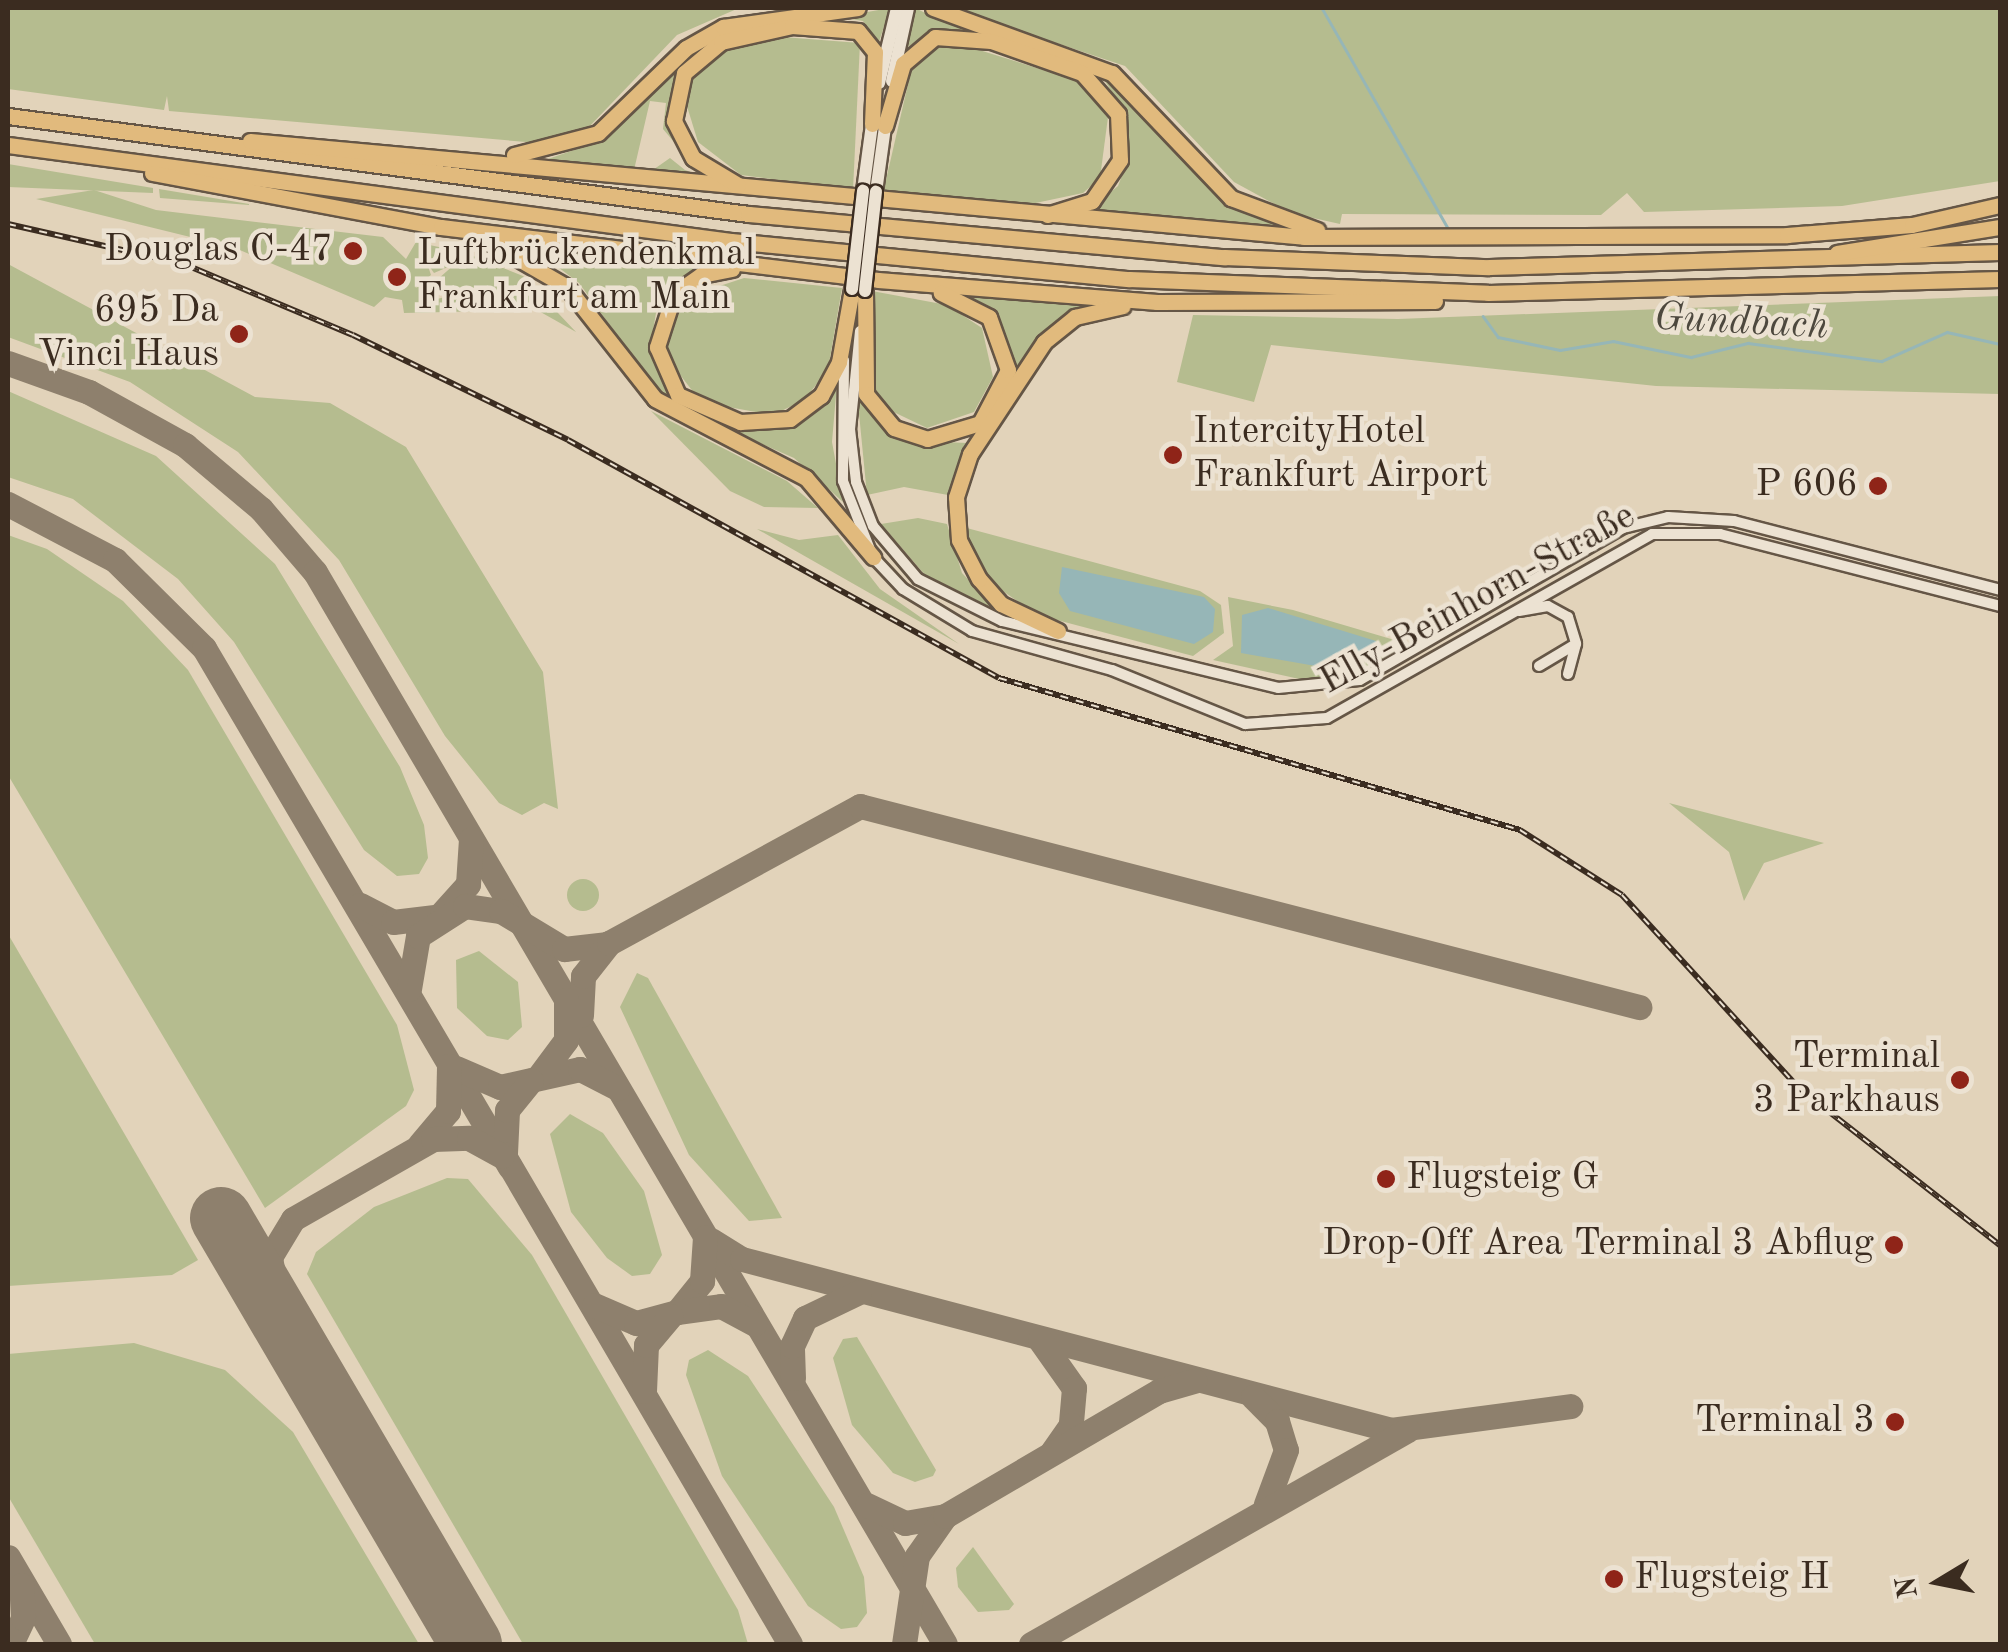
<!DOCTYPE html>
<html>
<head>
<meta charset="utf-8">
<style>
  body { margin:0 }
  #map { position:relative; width:2008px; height:1652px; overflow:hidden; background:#e2d3ba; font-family:"Old Standard TT",serif }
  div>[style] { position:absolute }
  .green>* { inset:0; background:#b5bc8f }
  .round { border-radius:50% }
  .water>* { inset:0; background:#96b6b7 }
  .stream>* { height:2.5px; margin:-1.25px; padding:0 1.25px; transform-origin:1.25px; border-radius:1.25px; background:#96b6b7 }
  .taxiway>* { height:25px; margin:-12.5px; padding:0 12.5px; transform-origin:12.5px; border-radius:12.5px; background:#8e806d }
  .runway>* { height:62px; margin:-31px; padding:0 31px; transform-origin:31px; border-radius:31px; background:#8e806d }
  .roads { filter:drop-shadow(2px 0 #655646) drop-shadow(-2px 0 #655646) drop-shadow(0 2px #655646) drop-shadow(0 -2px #655646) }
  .tertiary>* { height:10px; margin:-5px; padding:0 5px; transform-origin:5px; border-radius:5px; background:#ece2d2 }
  .secondary>* { height:12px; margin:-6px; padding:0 6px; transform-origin:6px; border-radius:6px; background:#ece2d2 }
  .motorway>* { height:15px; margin:-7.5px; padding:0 7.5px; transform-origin:7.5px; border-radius:7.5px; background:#e1ba7d }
  .rail>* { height:6px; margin-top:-3px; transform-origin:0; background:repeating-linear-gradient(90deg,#ece2d2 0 8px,#3b2c20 0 16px); box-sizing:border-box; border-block:2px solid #3b2c20 }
  .bridges { filter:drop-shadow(2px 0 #3b2c20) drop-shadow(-2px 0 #3b2c20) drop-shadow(0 2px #3b2c20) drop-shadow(0 -2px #3b2c20) }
  .secondary-bridge>* { height:12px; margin:-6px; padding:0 6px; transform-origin:6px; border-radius:6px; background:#ece2d2 }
  .dots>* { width:28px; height:28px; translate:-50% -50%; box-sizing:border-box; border:5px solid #ece2d2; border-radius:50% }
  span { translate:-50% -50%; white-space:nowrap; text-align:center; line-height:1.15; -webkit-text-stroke:9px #ece2d2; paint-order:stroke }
  .poi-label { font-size:38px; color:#3b2c20 }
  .right { translate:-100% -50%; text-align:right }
  .left { translate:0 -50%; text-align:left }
  .street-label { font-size:38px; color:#3b2c20 }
  .water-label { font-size:40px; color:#4d483e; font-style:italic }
  .frame { position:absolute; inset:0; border:10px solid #3b2c20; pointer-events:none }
  .north { position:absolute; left:1888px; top:1532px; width:100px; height:100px; -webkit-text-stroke:8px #ece2d2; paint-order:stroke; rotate:260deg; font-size:28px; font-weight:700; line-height:40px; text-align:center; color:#3b2c20 }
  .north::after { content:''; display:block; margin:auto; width:35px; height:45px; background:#3b2c20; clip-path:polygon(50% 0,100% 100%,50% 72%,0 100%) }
</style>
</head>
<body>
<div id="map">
  <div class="green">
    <div style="clip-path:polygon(8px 8px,739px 8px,677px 35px,587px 129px,538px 143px,169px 111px,167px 96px,164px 110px,8px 89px)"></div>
    <div style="clip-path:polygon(890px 8px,878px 45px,863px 21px,839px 17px)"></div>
    <div style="clip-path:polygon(915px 8px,944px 22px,978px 31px,928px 33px,905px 49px)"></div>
    <div style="clip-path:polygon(952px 8px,2000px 8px,2000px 181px,1842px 206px,1644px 212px,1627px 193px,1601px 215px,1342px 214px,1340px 224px,1291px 213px,1234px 182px,1125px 66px)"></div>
    <div style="clip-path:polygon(770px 36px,860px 43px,853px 190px,741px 175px,698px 142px,686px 103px,691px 76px,707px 58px)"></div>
    <div style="clip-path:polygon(963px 45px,1082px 82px,1108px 117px,1100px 178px,1083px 193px,1026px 205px,883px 193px,911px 71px,930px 48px)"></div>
    <div style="clip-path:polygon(700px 46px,670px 94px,673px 139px,690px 161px,663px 129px,666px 103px,650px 101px,634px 170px,545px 160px,606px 139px)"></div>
    <div style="clip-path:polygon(1101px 75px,1216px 195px,1295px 231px,1084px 214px,1118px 186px,1130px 155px,1126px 114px)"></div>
    <div style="clip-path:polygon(670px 158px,685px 170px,714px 180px,650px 172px)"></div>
    <div style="clip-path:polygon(8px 164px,153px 188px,153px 193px,8px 187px)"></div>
    <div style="clip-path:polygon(159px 189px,249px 204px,249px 205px,160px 198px)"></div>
    <div style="clip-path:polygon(evenodd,94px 190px,156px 210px,383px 237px,406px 259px,416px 242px,466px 253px,523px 276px,576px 332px,537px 310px,404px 313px,402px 300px,385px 297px,374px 307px,235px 248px,36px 199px,94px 190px,427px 263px,434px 273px,455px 264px,438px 279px,451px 290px,445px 297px,437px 299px,434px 281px,415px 288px,431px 275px,427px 263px)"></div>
    <div style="clip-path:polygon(525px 242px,710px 268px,677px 283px,656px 313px,650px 349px,664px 385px,705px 417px,773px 427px,837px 383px,832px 442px,843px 502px,794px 458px,705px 419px,660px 394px,579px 283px)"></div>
    <div style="clip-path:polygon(8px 264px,255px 397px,330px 403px,406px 447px,543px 672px,558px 809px,544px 803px,522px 815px,499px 803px,445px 736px,339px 560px,238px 452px,130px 382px,8px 337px)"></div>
    <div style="clip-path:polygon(744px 278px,842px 288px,828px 370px,804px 400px,773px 415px,701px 402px,664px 354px,669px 316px,683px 298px)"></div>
    <div style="clip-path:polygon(872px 291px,947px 305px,982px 328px,993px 377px,974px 412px,927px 428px,879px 405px,870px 385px)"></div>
    <div style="clip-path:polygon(956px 292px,991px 298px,1091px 306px,1073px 313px,1015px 384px,1001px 324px)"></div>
    <div style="clip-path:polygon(2000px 296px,2000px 394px,1656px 386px,1271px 345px,1254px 402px,1177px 382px,1193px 315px,1398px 319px)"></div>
    <div style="clip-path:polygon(8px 391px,156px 456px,275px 564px,400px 767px,424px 825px,428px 858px,419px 874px,397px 876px,364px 850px,234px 642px,178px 579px,73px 499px,8px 477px)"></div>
    <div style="clip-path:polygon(857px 393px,897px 440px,968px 443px,948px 495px,904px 487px,867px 495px)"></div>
    <div style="clip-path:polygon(651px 411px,787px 481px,818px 508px,764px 507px,730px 491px)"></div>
    <div style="clip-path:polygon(918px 518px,947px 524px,962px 573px,1000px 613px,931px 582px,881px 524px)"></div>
    <div style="clip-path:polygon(963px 527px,1200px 591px,1221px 605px,1224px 633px,1193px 656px,1038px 615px,991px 583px)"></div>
    <div style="clip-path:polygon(757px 529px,799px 540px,838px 535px,880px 589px,959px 644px)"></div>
    <div style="clip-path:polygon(8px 535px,47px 549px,123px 601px,188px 670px,397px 1025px,414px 1090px,406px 1106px,265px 1208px,8px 775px)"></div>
    <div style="clip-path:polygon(1228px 597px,1293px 610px,1408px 644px,1362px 672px,1313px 682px,1213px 660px,1233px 646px)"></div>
    <div style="clip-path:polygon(1669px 803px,1824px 843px,1764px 863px,1744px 901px,1729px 852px)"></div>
    <div class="round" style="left:567px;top:879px;width:32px;height:32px"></div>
    <div style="clip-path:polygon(8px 934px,198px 1260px,172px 1275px,8px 1286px)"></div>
    <div style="clip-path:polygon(479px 951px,518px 982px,522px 1027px,508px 1040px,487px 1036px,457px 1008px,456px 960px)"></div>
    <div style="clip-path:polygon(637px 973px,648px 978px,782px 1218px,749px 1221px,689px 1155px,620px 1007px)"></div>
    <div style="clip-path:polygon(570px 1114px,603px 1133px,644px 1191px,662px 1255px,650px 1274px,632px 1276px,607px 1258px,571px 1212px,550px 1134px)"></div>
    <div style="clip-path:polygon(447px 1178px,468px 1179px,532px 1255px,738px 1610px,748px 1644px,523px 1644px,307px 1274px,316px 1252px,374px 1207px)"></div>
    <div style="clip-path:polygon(857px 1337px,936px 1470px,933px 1476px,915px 1482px,893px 1473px,852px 1425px,833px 1358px,843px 1339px)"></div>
    <div style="clip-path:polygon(134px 1343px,225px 1370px,293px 1432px,419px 1644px,95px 1644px,8px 1496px,8px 1354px)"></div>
    <div style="clip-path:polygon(708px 1350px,748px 1376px,834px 1507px,864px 1577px,867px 1613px,857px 1627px,841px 1629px,808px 1606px,722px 1476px,686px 1375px,689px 1360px)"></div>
    <div style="clip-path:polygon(973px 1547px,1014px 1604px,1009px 1610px,978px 1612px,958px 1587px,956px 1568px)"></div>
  </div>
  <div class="water">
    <div style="clip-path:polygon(1062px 567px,1204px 597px,1215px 609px,1213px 632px,1194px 644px,1070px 611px,1059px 593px)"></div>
    <div style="clip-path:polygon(1268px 608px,1376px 641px,1376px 644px,1327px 668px,1241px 653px,1242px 615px)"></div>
  </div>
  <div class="stream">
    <div style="left:1322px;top:8px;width:254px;rotate:60.2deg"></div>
    <div style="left:1483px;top:316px;width:26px;rotate:54deg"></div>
    <div style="left:1498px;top:337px;width:63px;rotate:11.8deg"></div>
    <div style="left:1560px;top:350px;width:54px;rotate:-9.6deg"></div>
    <div style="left:1613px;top:341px;width:80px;rotate:11.6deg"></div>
    <div style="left:1691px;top:357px;width:59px;rotate:-13.8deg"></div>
    <div style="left:1748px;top:343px;width:135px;rotate:7.7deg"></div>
    <div style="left:1882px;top:361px;width:71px;rotate:-24deg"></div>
    <div style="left:1947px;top:332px;width:54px;rotate:12.8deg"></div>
  </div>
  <div class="taxiway">
    <div style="left:8px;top:363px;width:86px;rotate:19.7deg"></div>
    <div style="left:89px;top:392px;width:110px;rotate:28.9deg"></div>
    <div style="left:185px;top:445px;width:99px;rotate:40.1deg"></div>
    <div style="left:261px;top:509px;width:83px;rotate:49.4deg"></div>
    <div style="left:315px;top:572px;width:1243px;rotate:59.56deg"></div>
    <div style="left:8px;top:504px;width:121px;rotate:27.6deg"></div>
    <div style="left:115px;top:560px;width:125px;rotate:44.7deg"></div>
    <div style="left:204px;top:648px;width:602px;rotate:59.48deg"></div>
    <div style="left:360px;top:905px;width:37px;rotate:27deg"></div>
    <div style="left:393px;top:922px;width:42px;rotate:-6.8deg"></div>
    <div style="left:442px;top:913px;width:39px;rotate:-48deg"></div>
    <div style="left:468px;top:884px;width:45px;rotate:-86.2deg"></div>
    <div style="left:409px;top:989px;width:54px;rotate:-80.4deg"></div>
    <div style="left:418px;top:936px;width:56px;rotate:-32.6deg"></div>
    <div style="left:465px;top:906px;width:36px;rotate:8deg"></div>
    <div style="left:501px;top:911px;width:74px;rotate:31.1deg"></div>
    <div style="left:564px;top:949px;width:44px;rotate:-6.5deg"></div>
    <div style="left:581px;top:1015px;width:39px;rotate:-87deg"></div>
    <div style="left:583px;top:976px;width:42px;rotate:-51.8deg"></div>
    <div style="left:609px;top:943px;width:286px;rotate:-28.6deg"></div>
    <div style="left:860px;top:806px;width:805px;rotate:14.47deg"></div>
    <div style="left:456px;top:1068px;width:48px;rotate:23.4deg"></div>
    <div style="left:500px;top:1087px;width:82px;rotate:-12.7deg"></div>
    <div style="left:580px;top:1069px;width:42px;rotate:27.2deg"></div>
    <div style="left:540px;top:1075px;width:44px;rotate:-53.4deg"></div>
    <div style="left:566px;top:1040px;width:40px;rotate:-90deg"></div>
    <div style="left:420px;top:1144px;width:43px;rotate:-49.7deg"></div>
    <div style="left:448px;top:1111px;width:45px;rotate:-88.7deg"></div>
    <div style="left:505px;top:1153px;width:43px;rotate:-87.3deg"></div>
    <div style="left:507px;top:1110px;width:38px;rotate:-51deg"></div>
    <div style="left:503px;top:1154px;width:568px;rotate:59.64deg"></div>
    <div style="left:711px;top:1240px;width:36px;rotate:32deg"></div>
    <div style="left:742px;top:1259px;width:671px;rotate:14.76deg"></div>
    <div style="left:1391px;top:1430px;width:181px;rotate:-7.6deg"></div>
    <div style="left:594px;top:1305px;width:46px;rotate:23.2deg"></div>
    <div style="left:636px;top:1323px;width:42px;rotate:-15deg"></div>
    <div style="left:677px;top:1312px;width:40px;rotate:-51deg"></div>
    <div style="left:702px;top:1281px;width:44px;rotate:-86.1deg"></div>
    <div style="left:677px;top:1312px;width:44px;rotate:-7.8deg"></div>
    <div style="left:721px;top:1306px;width:38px;rotate:28deg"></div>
    <div style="left:281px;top:1320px;width:64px;rotate:-99.9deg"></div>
    <div style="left:270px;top:1257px;width:44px;rotate:-58.8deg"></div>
    <div style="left:293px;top:1219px;width:161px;rotate:-29.7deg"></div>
    <div style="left:433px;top:1139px;width:36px;rotate:-2deg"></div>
    <div style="left:469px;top:1138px;width:37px;rotate:29deg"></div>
    <div style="left:1040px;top:1340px;width:59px;rotate:54.7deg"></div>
    <div style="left:1074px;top:1388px;width:37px;rotate:95deg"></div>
    <div style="left:1071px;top:1425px;width:32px;rotate:125deg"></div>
    <div style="left:793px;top:1378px;width:32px;rotate:-92deg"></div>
    <div style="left:792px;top:1346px;width:31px;rotate:-65deg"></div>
    <div style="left:805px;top:1318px;width:60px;rotate:-25.7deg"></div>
    <div style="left:644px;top:1391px;width:46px;rotate:-87.5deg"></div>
    <div style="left:646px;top:1345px;width:38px;rotate:-50deg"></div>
    <div style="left:1253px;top:1397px;width:34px;rotate:45deg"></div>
    <div style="left:1277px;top:1421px;width:30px;rotate:73deg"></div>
    <div style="left:1286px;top:1450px;width:58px;rotate:110.3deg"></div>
    <div style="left:867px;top:1505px;width:42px;rotate:25.3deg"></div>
    <div style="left:905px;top:1523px;width:41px;rotate:-9.9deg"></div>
    <div style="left:945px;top:1516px;width:49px;rotate:125deg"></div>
    <div style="left:917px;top:1556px;width:89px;rotate:98.4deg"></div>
    <div style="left:945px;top:1516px;width:248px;rotate:-30.3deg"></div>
    <div style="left:1159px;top:1391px;width:37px;rotate:-16deg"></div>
    <div style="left:8px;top:1557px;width:101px;rotate:59.6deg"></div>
    <div style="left:11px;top:1644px;width:29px;rotate:-65deg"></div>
    <div style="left:23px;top:1618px;width:33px;rotate:-93deg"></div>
    <div style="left:1031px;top:1644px;width:433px;rotate:-29.6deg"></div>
  </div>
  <div class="runway">
    <div style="left:221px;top:1218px;width:494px;rotate:59.6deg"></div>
  </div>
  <div class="roads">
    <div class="tertiary">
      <div style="left:860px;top:331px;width:99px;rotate:95.8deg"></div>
      <div style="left:850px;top:429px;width:53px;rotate:83.5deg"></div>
      <div style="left:856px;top:482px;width:47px;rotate:68.9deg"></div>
      <div style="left:873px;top:526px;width:70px;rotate:49.7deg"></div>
      <div style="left:918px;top:579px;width:94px;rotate:26.6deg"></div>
      <div style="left:1002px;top:621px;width:284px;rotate:13.6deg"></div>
      <div style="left:1278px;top:688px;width:82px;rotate:-5.6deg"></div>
      <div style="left:1360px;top:680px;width:304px;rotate:-30deg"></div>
      <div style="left:1623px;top:528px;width:46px;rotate:-13.7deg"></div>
      <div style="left:1668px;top:517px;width:66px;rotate:3.5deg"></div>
      <div style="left:1734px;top:521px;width:275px;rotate:14.5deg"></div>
      <div style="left:844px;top:360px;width:121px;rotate:90.5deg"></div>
      <div style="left:843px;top:481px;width:82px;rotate:68.5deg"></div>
      <div style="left:873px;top:557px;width:44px;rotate:46.8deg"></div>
      <div style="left:903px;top:589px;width:81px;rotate:31.3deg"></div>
      <div style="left:972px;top:631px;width:145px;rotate:15.6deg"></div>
      <div style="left:1112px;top:670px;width:144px;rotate:22.1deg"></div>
      <div style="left:1245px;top:724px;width:82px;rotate:-4.2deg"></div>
      <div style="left:1327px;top:718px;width:373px;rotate:-29.5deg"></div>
      <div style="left:1652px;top:534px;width:68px"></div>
      <div style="left:1720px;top:534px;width:289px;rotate:14.4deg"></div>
      <div style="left:1519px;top:611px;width:29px;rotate:-10deg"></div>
      <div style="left:1548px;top:606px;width:23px;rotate:29deg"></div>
      <div style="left:1568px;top:617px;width:28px;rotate:73deg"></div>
      <div style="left:1576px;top:644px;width:31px;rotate:105deg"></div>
      <div style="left:1539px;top:666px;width:39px;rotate:-31deg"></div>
    </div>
    <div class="secondary">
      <div style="left:892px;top:81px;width:75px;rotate:-77.6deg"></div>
      <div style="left:879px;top:83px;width:77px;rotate:-76.5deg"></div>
      <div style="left:863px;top:191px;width:75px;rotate:-82.3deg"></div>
      <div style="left:876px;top:192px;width:73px;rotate:-82.1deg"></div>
    </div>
    <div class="motorway">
      <div style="left:933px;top:8px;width:190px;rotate:20deg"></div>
      <div style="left:1112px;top:73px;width:173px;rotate:46.4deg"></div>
      <div style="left:1231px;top:198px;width:92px;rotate:20.4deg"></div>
      <div style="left:8px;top:116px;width:746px;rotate:7.54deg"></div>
      <div style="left:748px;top:214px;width:478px;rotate:5.2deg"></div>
      <div style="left:1224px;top:257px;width:265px;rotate:2.2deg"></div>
      <div style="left:1489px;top:267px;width:511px;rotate:-1.68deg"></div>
      <div style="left:885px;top:126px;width:65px;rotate:-73.8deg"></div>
      <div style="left:903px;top:64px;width:42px;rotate:-40.2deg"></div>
      <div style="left:935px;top:37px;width:56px;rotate:4.1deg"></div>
      <div style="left:991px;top:41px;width:96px;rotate:19.4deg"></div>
      <div style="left:1082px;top:73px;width:55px;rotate:48.7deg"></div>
      <div style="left:1118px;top:114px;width:46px;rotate:87.5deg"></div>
      <div style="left:1120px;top:160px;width:50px;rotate:124.3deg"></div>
      <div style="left:1092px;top:201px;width:47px;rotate:162.7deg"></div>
      <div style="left:250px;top:141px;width:1058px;rotate:5.2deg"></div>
      <div style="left:1304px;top:237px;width:483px;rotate:-0.2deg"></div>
      <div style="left:1787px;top:235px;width:125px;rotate:-4.6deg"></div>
      <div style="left:1912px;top:225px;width:90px;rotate:-12.8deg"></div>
      <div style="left:8px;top:145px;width:729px;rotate:7.56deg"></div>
      <div style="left:731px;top:241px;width:400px;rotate:5.5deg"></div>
      <div style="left:1129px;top:279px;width:359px;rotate:2.2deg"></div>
      <div style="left:1488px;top:293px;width:512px;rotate:-1.57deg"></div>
      <div style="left:514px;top:155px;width:87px;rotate:-14.7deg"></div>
      <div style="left:598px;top:133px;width:122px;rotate:-44deg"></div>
      <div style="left:686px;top:48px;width:43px;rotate:-29.6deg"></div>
      <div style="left:723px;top:27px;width:136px;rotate:-8deg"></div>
      <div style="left:152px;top:173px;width:294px;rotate:10.6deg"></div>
      <div style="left:441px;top:227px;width:440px;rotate:6.9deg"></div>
      <div style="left:878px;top:280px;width:280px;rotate:4.5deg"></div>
      <div style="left:1157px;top:302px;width:278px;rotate:-0.2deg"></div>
      <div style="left:738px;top:185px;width:52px;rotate:-149deg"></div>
      <div style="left:693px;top:158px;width:42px;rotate:-117.2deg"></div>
      <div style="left:674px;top:121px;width:49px;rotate:-78.2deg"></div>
      <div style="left:684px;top:73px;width:48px;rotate:-40deg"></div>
      <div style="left:721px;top:42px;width:73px;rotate:-12.7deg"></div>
      <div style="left:792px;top:26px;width:66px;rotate:4.3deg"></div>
      <div style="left:858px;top:31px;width:27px;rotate:51deg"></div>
      <div style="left:875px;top:52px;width:72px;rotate:92.4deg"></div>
      <div style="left:484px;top:239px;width:96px;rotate:30deg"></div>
      <div style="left:567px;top:287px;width:142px;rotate:51.8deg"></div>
      <div style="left:655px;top:399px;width:170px;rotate:27.6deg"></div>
      <div style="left:806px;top:478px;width:104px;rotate:49.7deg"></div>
      <div style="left:1837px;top:253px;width:165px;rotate:-9.1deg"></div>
      <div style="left:732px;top:269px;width:32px;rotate:169deg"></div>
      <div style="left:701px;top:275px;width:33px;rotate:145deg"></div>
      <div style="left:674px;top:294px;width:56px;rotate:107.8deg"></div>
      <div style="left:657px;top:347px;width:52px;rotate:66.4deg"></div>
      <div style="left:678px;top:395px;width:68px;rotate:23.5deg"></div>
      <div style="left:740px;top:422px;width:50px;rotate:-3.4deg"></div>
      <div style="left:790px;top:419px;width:39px;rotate:-37deg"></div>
      <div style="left:821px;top:396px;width:38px;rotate:-62deg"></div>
      <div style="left:839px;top:362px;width:74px;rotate:-79.9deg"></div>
      <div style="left:865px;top:291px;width:103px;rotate:89.4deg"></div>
      <div style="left:866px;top:394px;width:44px;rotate:50.5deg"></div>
      <div style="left:894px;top:428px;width:35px;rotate:18deg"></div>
      <div style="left:927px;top:439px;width:55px;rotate:-16.8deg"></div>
      <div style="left:980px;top:423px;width:60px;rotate:-62.2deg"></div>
      <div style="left:1008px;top:370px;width:56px;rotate:-109.7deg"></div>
      <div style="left:989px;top:317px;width:54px;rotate:-153.4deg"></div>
      <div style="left:1058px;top:631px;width:63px;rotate:-154.7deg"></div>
      <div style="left:1001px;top:604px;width:33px;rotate:-131deg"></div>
      <div style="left:979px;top:579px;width:44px;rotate:-117.1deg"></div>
      <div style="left:959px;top:540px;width:43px;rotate:-94deg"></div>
      <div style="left:956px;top:497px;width:45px;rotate:-72deg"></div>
      <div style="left:970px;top:454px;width:134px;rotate:-56.5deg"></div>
      <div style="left:1044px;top:342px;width:40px;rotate:-39deg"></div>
      <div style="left:1075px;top:317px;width:49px;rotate:-12.9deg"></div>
    </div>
  </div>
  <div class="rail">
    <div style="left:8px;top:224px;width:180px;rotate:12.8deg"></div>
    <div style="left:184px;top:264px;width:183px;rotate:22.8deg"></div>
    <div style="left:353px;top:335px;width:239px;rotate:26deg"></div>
    <div style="left:568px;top:440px;width:492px;rotate:28.9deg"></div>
    <div style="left:999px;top:678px;width:543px;rotate:16.26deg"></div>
    <div style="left:1520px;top:830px;width:121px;rotate:32.5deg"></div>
    <div style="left:1622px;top:895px;width:263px;rotate:47.5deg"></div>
    <div style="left:1800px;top:1089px;width:254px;rotate:38deg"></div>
  </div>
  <div class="bridges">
    <div class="secondary-bridge">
      <div style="left:852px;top:289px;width:99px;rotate:-83.6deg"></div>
      <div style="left:865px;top:291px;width:100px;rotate:-83.7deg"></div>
    </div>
  </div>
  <div class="dots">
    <div style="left:353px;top:251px;background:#8f2418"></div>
    <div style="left:397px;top:277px;background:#8f2418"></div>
    <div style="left:239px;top:334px;background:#8f2418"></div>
    <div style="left:1173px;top:455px;background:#8f2418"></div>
    <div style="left:1878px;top:486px;background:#8f2418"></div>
    <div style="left:1960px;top:1080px;background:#8f2418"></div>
    <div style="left:1386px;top:1179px;background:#8f2418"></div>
    <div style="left:1894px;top:1245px;background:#8f2418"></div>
    <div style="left:1895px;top:1422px;background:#8f2418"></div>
    <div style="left:1614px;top:1579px;background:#8f2418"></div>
  </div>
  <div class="poi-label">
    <span class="right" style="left:333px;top:251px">Douglas C-47</span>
    <span class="left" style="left:417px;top:277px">Luftbrückendenkmal<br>Frankfurt am Main</span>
    <span class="right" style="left:219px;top:334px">695 Da<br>Vinci Haus</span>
    <span class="left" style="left:1193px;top:455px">IntercityHotel<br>Frankfurt Airport</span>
    <span class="right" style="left:1858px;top:486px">P 606</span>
    <span class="right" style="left:1940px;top:1080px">Terminal<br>3 Parkhaus</span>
    <span class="left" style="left:1406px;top:1179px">Flugsteig G</span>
    <span class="right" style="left:1874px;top:1245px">Drop-Off Area Terminal 3 Abflug</span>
    <span class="right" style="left:1875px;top:1422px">Terminal 3</span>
    <span class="left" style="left:1634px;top:1579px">Flugsteig H</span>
  </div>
  <div class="street-label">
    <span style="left:1478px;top:600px;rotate:-29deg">Elly-Beinhorn-Straße</span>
  </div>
  <div class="water-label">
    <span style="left:1741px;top:323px;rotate:3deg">Gundbach</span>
  </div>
  <div class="frame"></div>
  <div class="north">N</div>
</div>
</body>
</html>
